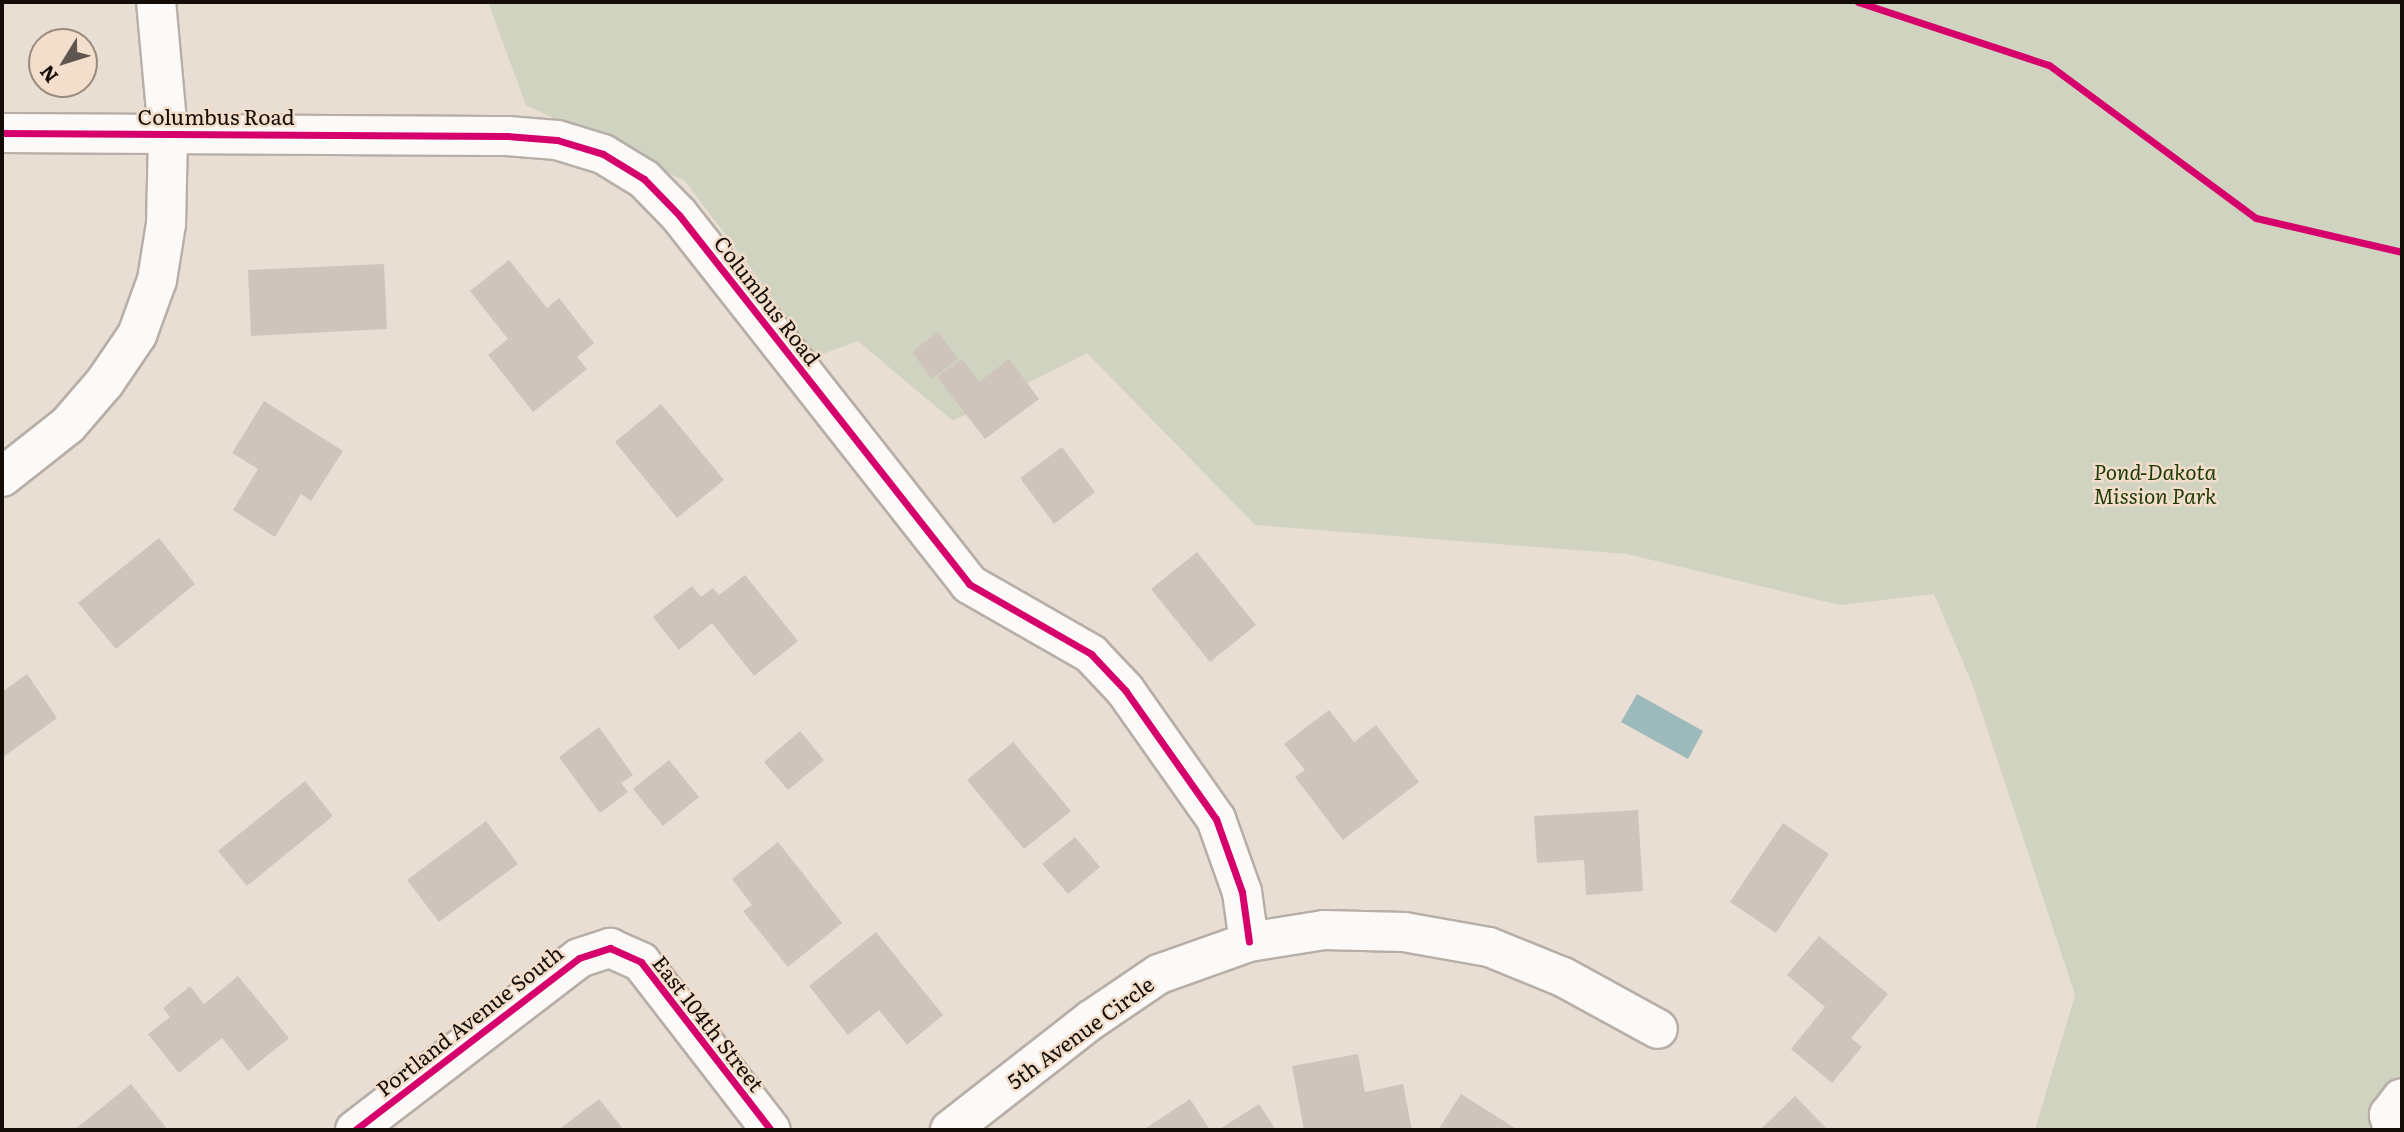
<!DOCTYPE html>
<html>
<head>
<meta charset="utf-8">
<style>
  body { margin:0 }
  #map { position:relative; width:2404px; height:1132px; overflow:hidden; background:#e9ded4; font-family:Literata,serif }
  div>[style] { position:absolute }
  .green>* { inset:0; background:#cfd3c0 }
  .water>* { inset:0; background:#9cbabb }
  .building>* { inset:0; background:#cec4bb }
  .roads { filter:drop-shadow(2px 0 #b7afa7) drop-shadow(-2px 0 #b7afa7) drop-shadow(0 2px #b7afa7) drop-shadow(0 -2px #b7afa7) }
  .minor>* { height:38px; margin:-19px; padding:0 19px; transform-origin:19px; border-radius:19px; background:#fcfaf9 }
  .cycleway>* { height:7px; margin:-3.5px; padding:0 3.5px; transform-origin:3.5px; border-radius:3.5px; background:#d6006c }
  span { translate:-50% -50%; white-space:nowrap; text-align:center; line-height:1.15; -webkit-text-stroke:5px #f2decb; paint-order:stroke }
  .street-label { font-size:21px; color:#140d07 }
  .park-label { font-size:21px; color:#1f3905; font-style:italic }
  .frame { position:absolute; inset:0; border:4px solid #140d07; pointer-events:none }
  .north { position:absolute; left:28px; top:28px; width:70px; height:70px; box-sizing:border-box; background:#f2decb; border:2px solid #998a7d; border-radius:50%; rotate:232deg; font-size:19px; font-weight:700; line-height:28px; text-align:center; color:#140d07 }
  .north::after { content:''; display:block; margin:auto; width:24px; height:32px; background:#5f564f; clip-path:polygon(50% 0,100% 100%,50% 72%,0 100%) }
</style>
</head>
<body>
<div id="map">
  <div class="green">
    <div style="clip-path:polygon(488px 2px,2402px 2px,2402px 1130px,2035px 1130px,2075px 995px,1973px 686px,1934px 594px,1840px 605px,1627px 554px,1255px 525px,1087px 353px,953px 421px,858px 341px,817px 356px,685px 181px,526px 105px)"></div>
  </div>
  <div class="water">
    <div style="clip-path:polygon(1637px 694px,1703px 731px,1688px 759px,1621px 722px)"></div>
  </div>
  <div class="building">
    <div style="clip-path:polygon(509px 260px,547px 308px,559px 298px,594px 343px,577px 357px,587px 369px,533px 412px,488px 355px,508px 339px,470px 291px)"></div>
    <div style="clip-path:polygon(384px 264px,387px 329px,251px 336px,248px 270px)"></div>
    <div style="clip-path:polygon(938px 332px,958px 359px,932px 379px,912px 352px)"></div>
    <div style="clip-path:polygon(962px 359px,979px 382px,1009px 359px,1039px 399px,985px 439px,937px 377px)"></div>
    <div style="clip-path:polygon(264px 401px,343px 451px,311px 501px,301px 494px,275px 537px,233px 510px,258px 469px,232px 453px)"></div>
    <div style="clip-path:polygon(661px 404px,724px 480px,677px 518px,615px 442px)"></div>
    <div style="clip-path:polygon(1062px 447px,1095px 492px,1054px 524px,1020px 478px)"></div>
    <div style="clip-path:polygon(159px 538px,195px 584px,116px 649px,78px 603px)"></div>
    <div style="clip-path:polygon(1197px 552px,1256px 625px,1210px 662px,1151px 589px)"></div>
    <div style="clip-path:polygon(745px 575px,798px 641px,754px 676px,712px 623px,679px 650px,653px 617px,692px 586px,701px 597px,713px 588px,719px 595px)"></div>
    <div style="clip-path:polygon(27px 674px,57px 718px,2px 758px,2px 692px)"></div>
    <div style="clip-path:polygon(1329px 710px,1354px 742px,1376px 725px,1419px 782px,1343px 840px,1295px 777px,1305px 770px,1284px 744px)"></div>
    <div style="clip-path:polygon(599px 727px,633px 775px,621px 783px,628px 792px,600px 813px,559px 757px)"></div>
    <div style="clip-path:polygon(800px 731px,824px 760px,788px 790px,764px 762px)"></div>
    <div style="clip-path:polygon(1013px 742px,1071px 811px,1024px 849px,967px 780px)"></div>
    <div style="clip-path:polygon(669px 760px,699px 797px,663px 826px,633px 789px)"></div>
    <div style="clip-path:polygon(305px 781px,333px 816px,247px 886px,218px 851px)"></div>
    <div style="clip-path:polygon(1638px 810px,1643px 891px,1586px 895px,1584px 860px,1537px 863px,1534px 816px)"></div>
    <div style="clip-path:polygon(486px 821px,518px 864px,439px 922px,407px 880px)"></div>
    <div style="clip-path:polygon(1783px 823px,1829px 854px,1776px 933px,1730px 902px)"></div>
    <div style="clip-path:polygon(1075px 837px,1100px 867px,1068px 894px,1042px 864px)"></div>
    <div style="clip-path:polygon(778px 842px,842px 923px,788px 967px,743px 911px,752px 905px,732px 879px)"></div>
    <div style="clip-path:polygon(876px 932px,943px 1015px,907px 1045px,879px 1010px,848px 1035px,809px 986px)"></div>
    <div style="clip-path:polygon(1819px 936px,1888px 994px,1851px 1038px,1862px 1047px,1832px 1083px,1791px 1049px,1825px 1007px,1787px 975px)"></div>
    <div style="clip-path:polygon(238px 976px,289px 1038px,248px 1071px,222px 1038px,179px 1073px,148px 1034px,170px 1017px,163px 1008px,190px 986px,204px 1004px)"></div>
    <div style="clip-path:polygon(1358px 1054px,1365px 1092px,1403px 1084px,1412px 1130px,1304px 1130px,1292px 1066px)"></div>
    <div style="clip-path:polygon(131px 1084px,168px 1130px,74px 1130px)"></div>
    <div style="clip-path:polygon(1461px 1094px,1518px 1130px,1438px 1130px)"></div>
    <div style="clip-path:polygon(1795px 1096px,1828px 1130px,1760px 1130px)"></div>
    <div style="clip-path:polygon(599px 1099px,624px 1130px,558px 1130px)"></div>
    <div style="clip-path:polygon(1190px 1099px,1210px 1130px,1143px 1130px)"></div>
    <div style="clip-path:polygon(1259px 1104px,1276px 1130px,1218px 1130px)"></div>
  </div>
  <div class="roads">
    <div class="minor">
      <div style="left:2px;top:133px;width:505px;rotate:0.34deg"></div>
      <div style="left:507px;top:136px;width:50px;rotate:4.6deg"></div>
      <div style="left:557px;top:140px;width:48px;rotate:16.9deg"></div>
      <div style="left:603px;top:154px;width:48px;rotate:31.4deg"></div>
      <div style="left:644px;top:179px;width:50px;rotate:45.8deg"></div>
      <div style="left:679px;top:215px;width:469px;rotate:51.8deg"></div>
      <div style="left:969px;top:584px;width:141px;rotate:29.8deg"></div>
      <div style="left:1091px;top:654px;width:50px;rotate:46.6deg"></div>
      <div style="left:1125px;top:690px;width:158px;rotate:54.8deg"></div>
      <div style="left:1216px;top:819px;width:77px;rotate:70.4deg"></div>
      <div style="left:1242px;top:892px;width:50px;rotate:82deg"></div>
      <div style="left:2px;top:477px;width:84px;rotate:-38.2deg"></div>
      <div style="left:68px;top:425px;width:57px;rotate:-49.3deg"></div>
      <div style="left:105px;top:382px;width:57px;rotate:-55.8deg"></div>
      <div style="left:137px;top:335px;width:59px;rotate:-70deg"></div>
      <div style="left:157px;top:280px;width:57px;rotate:-80.9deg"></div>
      <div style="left:166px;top:224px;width:91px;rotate:-88.7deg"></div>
      <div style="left:168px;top:133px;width:132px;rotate:-95.2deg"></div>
      <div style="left:355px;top:1130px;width:282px;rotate:-37.5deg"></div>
      <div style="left:579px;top:958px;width:33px;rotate:-18deg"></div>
      <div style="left:610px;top:948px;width:34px;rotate:24deg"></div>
      <div style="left:641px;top:962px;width:212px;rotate:52.3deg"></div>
      <div style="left:950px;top:1130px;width:179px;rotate:-38deg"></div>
      <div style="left:1091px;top:1020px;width:82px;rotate:-34.1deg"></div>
      <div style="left:1159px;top:974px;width:96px;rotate:-19.6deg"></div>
      <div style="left:1249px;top:942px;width:76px;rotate:-9.1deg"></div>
      <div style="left:1324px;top:930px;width:80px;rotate:1.4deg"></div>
      <div style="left:1404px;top:932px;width:86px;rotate:10deg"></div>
      <div style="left:1489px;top:947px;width:80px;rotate:22.1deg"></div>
      <div style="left:1563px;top:977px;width:108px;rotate:28.7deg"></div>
      <div style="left:2393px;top:1130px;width:16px;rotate:-105deg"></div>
      <div style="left:2389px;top:1115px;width:21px;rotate:-53deg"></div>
    </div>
  </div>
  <div class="cycleway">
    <div style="left:1858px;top:2px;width:201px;rotate:18.3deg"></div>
    <div style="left:2049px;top:65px;width:257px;rotate:36.5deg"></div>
    <div style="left:2256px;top:218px;width:150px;rotate:13.1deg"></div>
    <div style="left:2px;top:133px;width:505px;rotate:0.34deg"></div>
    <div style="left:507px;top:136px;width:50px;rotate:4.6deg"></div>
    <div style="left:557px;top:140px;width:48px;rotate:16.9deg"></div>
    <div style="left:603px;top:154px;width:48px;rotate:31.4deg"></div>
    <div style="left:644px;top:179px;width:50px;rotate:45.8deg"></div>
    <div style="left:679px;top:215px;width:469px;rotate:51.8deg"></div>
    <div style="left:969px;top:584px;width:141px;rotate:29.8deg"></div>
    <div style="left:1091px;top:654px;width:50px;rotate:46.6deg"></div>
    <div style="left:1125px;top:690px;width:158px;rotate:54.8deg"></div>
    <div style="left:1216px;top:819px;width:77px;rotate:70.4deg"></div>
    <div style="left:1242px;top:892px;width:50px;rotate:82deg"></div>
    <div style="left:355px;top:1130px;width:282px;rotate:-37.5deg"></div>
    <div style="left:579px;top:958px;width:33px;rotate:-18deg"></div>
    <div style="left:610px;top:948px;width:34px;rotate:24deg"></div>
    <div style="left:641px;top:962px;width:212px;rotate:52.3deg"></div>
  </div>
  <div class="street-label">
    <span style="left:216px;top:116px">Columbus Road</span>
    <span style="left:768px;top:300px;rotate:52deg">Columbus Road</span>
    <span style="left:469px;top:1020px;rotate:-38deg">Portland Avenue South</span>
    <span style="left:709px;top:1023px;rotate:52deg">East 104th Street</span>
    <span style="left:1080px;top:1032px;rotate:-36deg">5th Avenue Circle</span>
  </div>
  <div class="park-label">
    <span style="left:2155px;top:483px">Pond-Dakota<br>Mission Park</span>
  </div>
  <div class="frame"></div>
  <div class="north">N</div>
</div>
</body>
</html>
